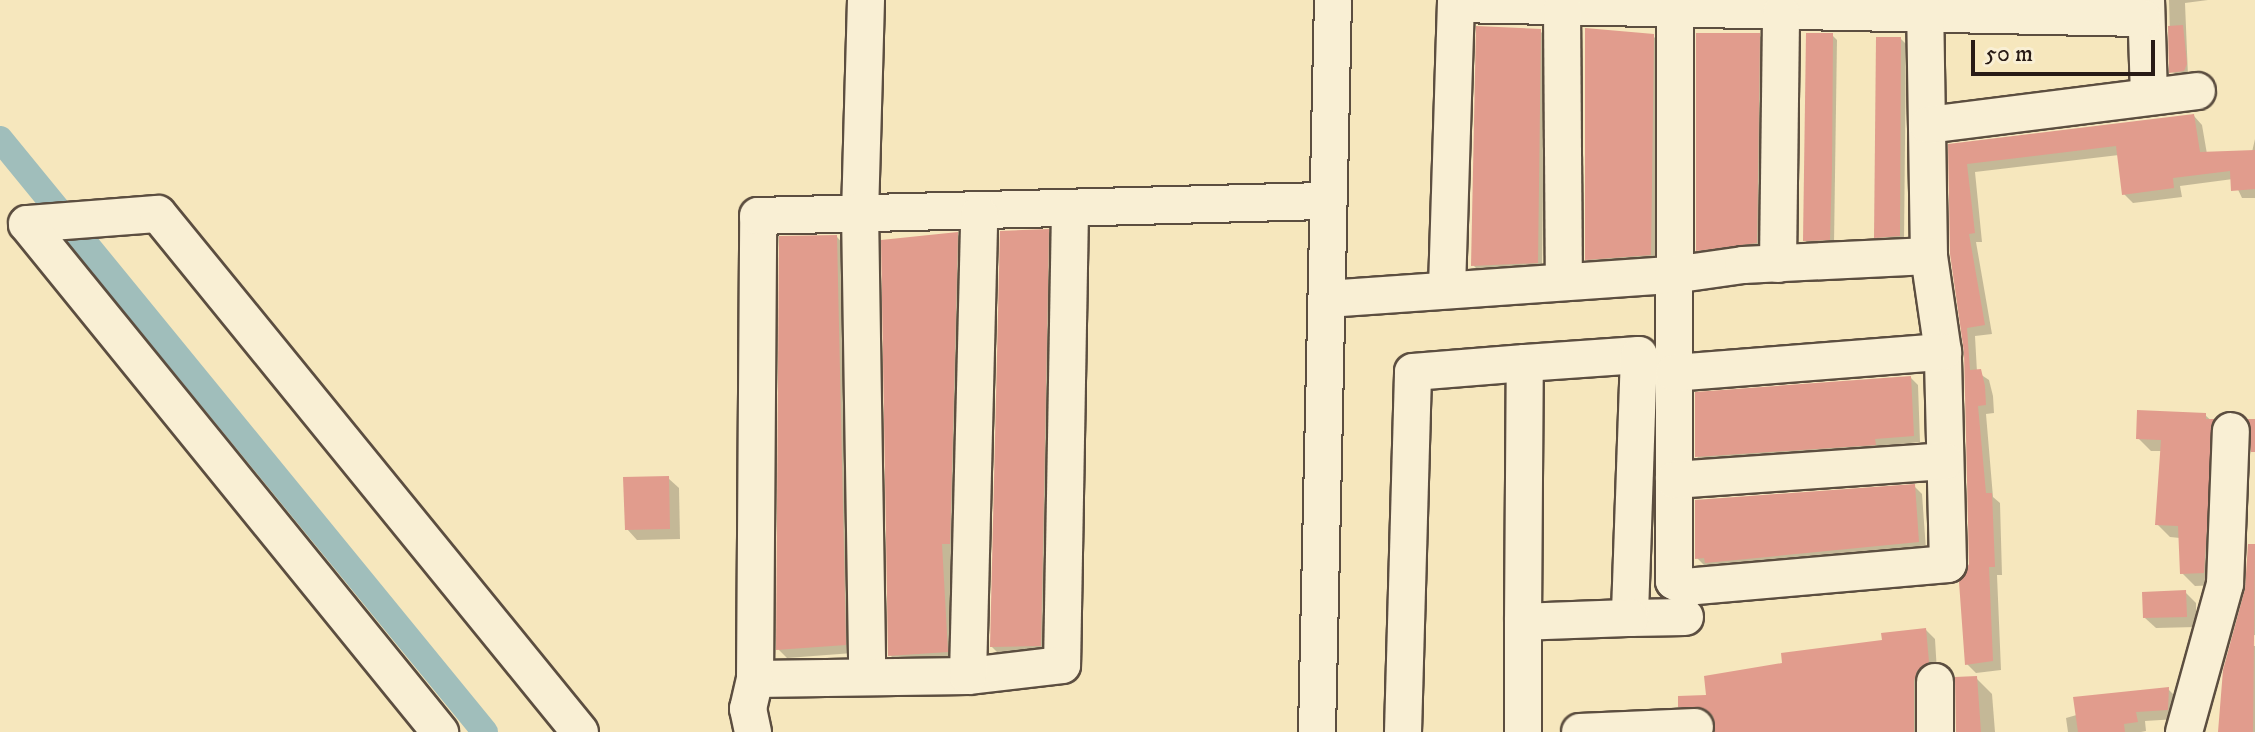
<!DOCTYPE html>
<html>
<head>
<meta charset="utf-8">
<style>
  body { margin:0 }
  #map { position:relative; width:2255px; height:732px; overflow:hidden; background:#f6e7bd; font-family:"IM FELL DW Pica",serif }
  div>[style] { position:absolute }
  .shadow>* { inset:0; background:#0003 }
  .canal>* { height:26px; margin:-13px; padding:0 13px; transform-origin:13px; border-radius:13px; background:#a0bebb }
  .building>* { inset:0; background:#e19c8d }
  .roads { filter:drop-shadow(2px 0 #5c4e40) drop-shadow(-2px 0 #5c4e40) drop-shadow(0 2px #5c4e40) drop-shadow(0 -2px #5c4e40) }
  .minor>* { height:36px; margin:-18px; padding:0 18px; transform-origin:18px; border-radius:18px; background:#f9efd4 }
  span { translate:-50% -50%; white-space:nowrap; text-align:center; line-height:1.15; -webkit-text-stroke:8px #f9efd4; paint-order:stroke }
  .scale { position:absolute; left:1971px; top:40px; width:184px; height:36px; box-sizing:border-box; border:4px solid #281b16; border-top:0; padding-left:10px; font-size:24px; line-height:28px; white-space:nowrap; color:#281b16; -webkit-text-stroke:6px #f9efd4; paint-order:stroke }
</style>
</head>
<body>
<div id="map">
  <div class="shadow">
    <div style="clip-path:polygon(2169px 0,2208px 0,2185px 3px,2188px 76px,2171px 72px)"></div>
    <div style="clip-path:polygon(1540px 31px,1545px 36px,1542px 268px,1478px 270px,1473px 265px)"></div>
    <div style="clip-path:polygon(1759px 35px,1764px 40px,1761px 248px,1702px 255px,1698px 250px)"></div>
    <div style="clip-path:polygon(1832px 35px,1837px 40px,1834px 244px,1809px 245px,1805px 240px)"></div>
    <div style="clip-path:polygon(1653px 36px,1658px 41px,1655px 260px,1592px 264px,1587px 259px)"></div>
    <div style="clip-path:polygon(1901px 39px,1906px 44px,1904px 241px,1881px 242px,1876px 237px)"></div>
    <div style="clip-path:polygon(2194px 116px,2202px 125px,2207px 154px,2252px 152px,2255px 139px,2255px 198px,2242px 198px,2233px 179px,2180px 186px,2182px 197px,2133px 203px,2124px 194px,2119px 155px,1975px 172px,1982px 242px,1976px 242px,1992px 334px,1975px 336px,1977px 372px,1989px 380px,1993px 396px,1994px 413px,1986px 414px,1993px 497px,2000px 503px,2002px 575px,1997px 575px,2001px 670px,1976px 673px,1967px 664px,1971px 564px,1966px 351px,1950px 145px)"></div>
    <div style="clip-path:polygon(1048px 231px,1057px 240px,1050px 655px,1001px 656px,992px 647px)"></div>
    <div style="clip-path:polygon(957px 234px,967px 244px,959px 553px,951px 553px,957px 661px,900px 665px,890px 655px)"></div>
    <div style="clip-path:polygon(837px 237px,845px 246px,853px 653px,787px 658px,778px 649px)"></div>
    <div style="clip-path:polygon(1911px 378px,1918px 385px,1920px 442px,1882px 446px,1882px 451px,1704px 464px,1697px 457px)"></div>
    <div style="clip-path:polygon(2205px 415px,2226px 434px,2217px 585px,2195px 586px,2182px 573px,2180px 538px,2170px 537px,2157px 524px,2163px 451px,2151px 451px,2138px 438px)"></div>
    <div style="clip-path:polygon(668px 478px,679px 488px,680px 539px,637px 540px,627px 529px)"></div>
    <div style="clip-path:polygon(1914px 486px,1922px 494px,1926px 550px,1737px 568px,1705px 566px,1697px 558px)"></div>
    <div style="clip-path:polygon(2250px 546px,2255px 546px,2255px 635px,2246px 637px)"></div>
    <div style="clip-path:polygon(2185px 592px,2196px 603px,2196px 627px,2156px 628px,2145px 618px)"></div>
    <div style="clip-path:polygon(1926px 630px,1935px 639px,1937px 672px,1922px 732px,1716px 732px,1715px 717px,1689px 715px,1680px 706px,1785px 665px)"></div>
    <div style="clip-path:polygon(2232px 645px,2255px 646px,2255px 732px,2220px 732px)"></div>
    <div style="clip-path:polygon(1976px 678px,1992px 694px,1995px 732px,1958px 732px)"></div>
    <div style="clip-path:polygon(2168px 689px,2178px 699px,2177px 719px,2145px 721px,2146px 731px,2141px 732px,2068px 732px,2066px 718px)"></div>
  </div>
  <div class="canal">
    <div style="left:0;top:139px;width:766px;rotate:50.72deg"></div>
  </div>
  <div class="building">
    <div style="clip-path:polygon(2183px 25px,2187px 64px,2184px 71px,2169px 73px,2168px 26px)"></div>
    <div style="clip-path:polygon(1476px 26px,1541px 29px,1538px 263px,1471px 266px)"></div>
    <div style="clip-path:polygon(1585px 28px,1654px 34px,1651px 255px,1585px 260px)"></div>
    <div style="clip-path:polygon(1696px 33px,1760px 33px,1757px 243px,1696px 251px)"></div>
    <div style="clip-path:polygon(1806px 33px,1833px 33px,1832px 167px,1830px 240px,1803px 241px)"></div>
    <div style="clip-path:polygon(1876px 37px,1901px 37px,1900px 236px,1874px 238px)"></div>
    <div style="clip-path:polygon(2194px 114px,2200px 152px,2255px 150px,2255px 189px,2231px 191px,2230px 171px,2173px 178px,2174px 188px,2122px 195px,2116px 146px,1967px 164px,1975px 233px,1969px 234px,1985px 325px,1967px 328px,1970px 370px,1981px 369px,1985px 386px,1986px 405px,1978px 406px,1986px 493px,1992px 493px,1995px 567px,1989px 567px,1993px 661px,1965px 665px,1959px 582px,1969px 564px,1964px 352px,1950px 254px,1948px 144px)"></div>
    <div style="clip-path:polygon(1049px 229px,1041px 646px,990px 647px,1000px 231px)"></div>
    <div style="clip-path:polygon(958px 232px,950px 544px,942px 544px,948px 652px,888px 656px,881px 240px)"></div>
    <div style="clip-path:polygon(837px 235px,846px 645px,776px 650px,779px 236px)"></div>
    <div style="clip-path:polygon(1911px 376px,1914px 436px,1875px 439px,1876px 445px,1695px 457px,1695px 392px)"></div>
    <div style="clip-path:polygon(2137px 410px,2206px 413px,2206px 419px,2214px 419px,2204px 573px,2180px 574px,2178px 526px,2155px 525px,2161px 440px,2136px 439px)"></div>
    <div style="clip-path:polygon(2248px 419px,2255px 419px,2255px 452px,2251px 452px)"></div>
    <div style="clip-path:polygon(669px 476px,670px 529px,625px 530px,623px 477px)"></div>
    <div style="clip-path:polygon(1915px 484px,1919px 542px,1705px 563px,1704px 558px,1695px 559px,1695px 500px)"></div>
    <div style="clip-path:polygon(2248px 544px,2255px 544px,2253px 732px,2218px 732px,2223px 670px,2245px 589px)"></div>
    <div style="clip-path:polygon(2186px 590px,2187px 617px,2143px 618px,2142px 592px)"></div>
    <div style="clip-path:polygon(1926px 628px,1929px 662px,1917px 671px,1914px 681px,1914px 732px,1715px 732px,1713px 716px,1705px 709px,1678px 707px,1678px 696px,1706px 695px,1704px 676px,1782px 663px,1781px 653px,1882px 640px,1881px 633px)"></div>
    <div style="clip-path:polygon(1977px 676px,1981px 732px,1956px 732px,1955px 677px)"></div>
    <div style="clip-path:polygon(2169px 687px,2168px 710px,2136px 712px,2138px 722px,2124px 724px,2125px 732px,2078px 732px,2073px 697px)"></div>
  </div>
  <div class="roads">
    <div class="minor">
      <div style="left:866px;top:0;width:211px;rotate:91.6deg"></div>
      <div style="left:860px;top:211px;width:465px;rotate:89.1deg"></div>
      <div style="left:2146px;top:0;width:94px;rotate:88.2deg"></div>
      <div style="left:1456px;top:4px;width:687px;rotate:1.17deg"></div>
      <div style="left:1562px;top:8px;width:273px;rotate:89.6deg"></div>
      <div style="left:1675px;top:11px;width:570px;rotate:90.1deg"></div>
      <div style="left:1674px;top:581px;width:13px;rotate:29deg"></div>
      <div style="left:1685px;top:587px;width:264px;rotate:-5deg"></div>
      <div style="left:1948px;top:564px;width:212px;rotate:-91.4deg"></div>
      <div style="left:1943px;top:352px;width:97px;rotate:-98.3deg"></div>
      <div style="left:1929px;top:256px;width:243px;rotate:-90.9deg"></div>
      <div style="left:1928px;top:125px;width:271px;rotate:-7.2deg"></div>
      <div style="left:1070px;top:210px;width:455px;rotate:91deg"></div>
      <div style="left:1062px;top:665px;width:95px;rotate:173.3deg"></div>
      <div style="left:968px;top:676px;width:213px;rotate:179.2deg"></div>
      <div style="left:755px;top:679px;width:463px;rotate:-89.6deg"></div>
      <div style="left:758px;top:216px;width:567px;rotate:-1.52deg"></div>
      <div style="left:27px;top:224px;width:131px;rotate:-4.4deg"></div>
      <div style="left:158px;top:214px;width:668px;rotate:50.83deg"></div>
      <div style="left:27px;top:224px;width:655px;rotate:50.89deg"></div>
      <div style="left:1778px;top:264px;width:251px;rotate:-89.3deg"></div>
      <div style="left:1447px;top:288px;width:288px;rotate:-88.2deg"></div>
      <div style="left:1327px;top:299px;width:347px;rotate:-4deg"></div>
      <div style="left:1673px;top:275px;width:71px;rotate:-8.1deg"></div>
      <div style="left:1743px;top:265px;width:186px;rotate:-2.8deg"></div>
      <div style="left:1674px;top:373px;width:270px;rotate:-4.5deg"></div>
      <div style="left:1674px;top:480px;width:271px;rotate:-4deg"></div>
      <div style="left:1630px;top:618px;width:55px;rotate:-1deg"></div>
      <div style="left:968px;top:676px;width:462px;rotate:-88.6deg"></div>
      <div style="left:1935px;top:682px;width:50px;rotate:90deg"></div>
      <div style="left:753px;top:732px;width:24px;rotate:-102deg"></div>
      <div style="left:748px;top:709px;width:31px;rotate:-77deg"></div>
      <div style="left:1317px;top:732px;width:732px;rotate:-88.75deg"></div>
      <div style="left:1403px;top:732px;width:360px;rotate:-88.4deg"></div>
      <div style="left:1413px;top:372px;width:112px;rotate:-4.6deg"></div>
      <div style="left:1525px;top:363px;width:114px;rotate:-4deg"></div>
      <div style="left:1639px;top:355px;width:263px;rotate:92deg"></div>
      <div style="left:1630px;top:618px;width:107px;rotate:177.9deg"></div>
      <div style="left:1523px;top:622px;width:259px;rotate:-89.6deg"></div>
      <div style="left:1523px;top:732px;width:110px;rotate:-90deg"></div>
      <div style="left:1580px;top:732px;width:115px;rotate:-2.5deg"></div>
      <div style="left:2184px;top:732px;width:154px;rotate:-74.5deg"></div>
      <div style="left:2225px;top:584px;width:153px;rotate:-87.8deg"></div>
    </div>
  </div>
  <div class="scale">50 m</div>
</div>
</body>
</html>
